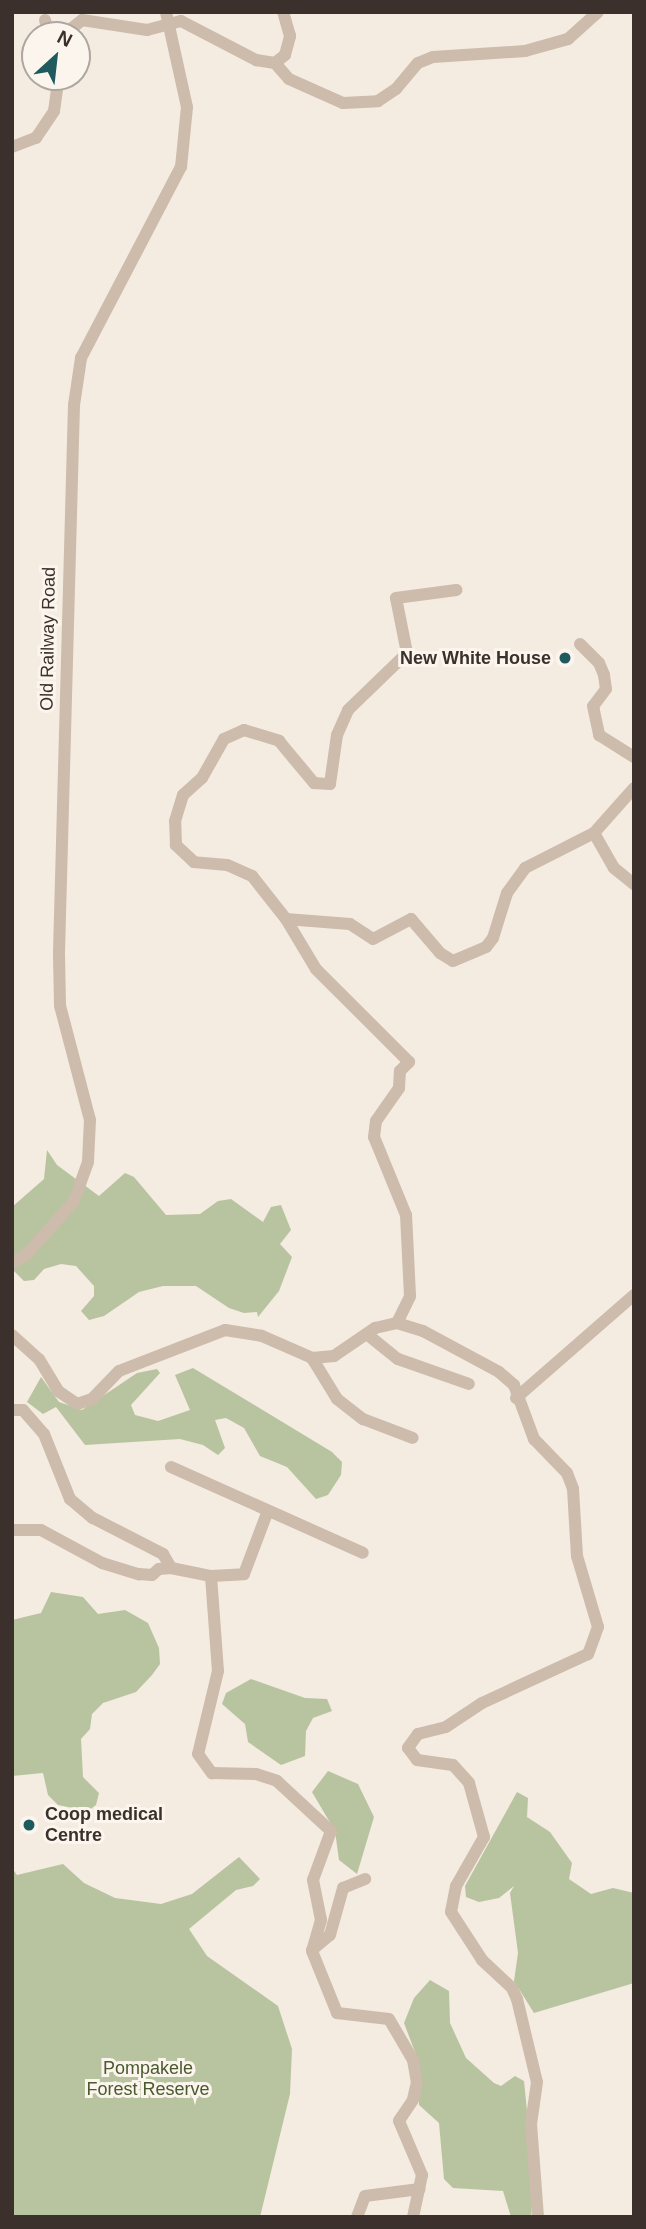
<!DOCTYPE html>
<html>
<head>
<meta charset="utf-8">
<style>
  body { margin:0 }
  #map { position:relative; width:646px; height:2229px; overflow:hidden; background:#f4ebe1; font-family:Helvetica,sans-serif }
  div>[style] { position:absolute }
  .green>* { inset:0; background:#b8c4a0 }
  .minor>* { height:12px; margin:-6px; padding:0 6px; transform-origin:6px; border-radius:6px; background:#cdbbac }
  .dots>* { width:19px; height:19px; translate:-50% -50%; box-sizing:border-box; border:4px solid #fbf5ee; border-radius:50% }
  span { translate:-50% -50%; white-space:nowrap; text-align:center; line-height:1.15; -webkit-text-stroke:6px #fbf5ee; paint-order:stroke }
  .street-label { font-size:18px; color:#3b302b }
  .poi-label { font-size:18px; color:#3b302b; font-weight:700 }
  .right { translate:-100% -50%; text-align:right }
  .left { translate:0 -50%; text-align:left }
  .park-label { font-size:18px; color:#4a5a2e }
  .frame { position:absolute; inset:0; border:14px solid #3b302b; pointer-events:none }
  .north { position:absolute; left:21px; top:21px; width:70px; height:70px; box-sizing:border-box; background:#fbf5ee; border:2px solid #aea6a0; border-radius:50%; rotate:27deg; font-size:19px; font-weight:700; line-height:28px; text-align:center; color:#3b302b }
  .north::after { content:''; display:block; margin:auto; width:24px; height:32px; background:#1f5a5e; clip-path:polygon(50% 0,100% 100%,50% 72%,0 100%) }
</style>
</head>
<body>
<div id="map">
  <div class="green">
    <div style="clip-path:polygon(47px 1150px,57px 1165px,99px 1196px,125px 1173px,134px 1177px,166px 1215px,200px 1214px,218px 1201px,231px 1199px,263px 1222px,271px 1207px,281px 1205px,291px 1230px,280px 1244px,292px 1257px,279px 1291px,258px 1317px,257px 1312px,244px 1313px,229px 1308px,196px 1286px,163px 1286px,139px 1292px,104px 1316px,89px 1320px,81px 1311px,94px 1296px,94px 1286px,76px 1266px,61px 1264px,44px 1269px,34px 1280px,24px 1281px,12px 1269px,12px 1207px,44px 1179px)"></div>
    <div style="clip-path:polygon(193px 1368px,332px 1452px,342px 1462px,341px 1475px,328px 1495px,316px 1499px,287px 1467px,260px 1456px,244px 1428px,226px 1418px,215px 1420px,225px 1448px,218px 1455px,203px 1445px,180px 1439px,85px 1445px,56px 1407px,43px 1414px,27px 1402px,41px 1377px,59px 1402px,82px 1410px,137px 1373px,157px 1369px,160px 1373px,131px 1405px,135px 1415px,158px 1421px,190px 1410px,175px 1375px)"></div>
    <div style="clip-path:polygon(51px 1592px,83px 1597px,98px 1614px,125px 1610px,148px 1623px,159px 1648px,160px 1664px,152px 1675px,136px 1692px,103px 1703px,92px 1714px,90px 1729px,81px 1739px,83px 1777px,99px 1793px,96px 1805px,88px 1811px,58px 1805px,48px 1795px,43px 1773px,12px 1776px,12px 1620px,41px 1613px)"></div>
    <div style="clip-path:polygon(251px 1679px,305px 1698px,327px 1699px,332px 1711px,313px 1718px,306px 1731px,305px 1756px,281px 1765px,248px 1742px,245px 1724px,222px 1704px,226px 1693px)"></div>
    <div style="clip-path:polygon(328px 1771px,358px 1784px,374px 1817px,357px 1874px,339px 1860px,335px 1831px,312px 1792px)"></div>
    <div style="clip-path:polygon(517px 1792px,528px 1798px,527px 1817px,550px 1832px,572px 1863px,569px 1879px,591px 1894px,613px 1888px,634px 1893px,634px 1983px,534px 2013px,514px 1981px,518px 1953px,510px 1893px,514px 1886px,499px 1898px,479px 1902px,466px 1897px,465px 1886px)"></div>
    <div style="clip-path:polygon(239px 1857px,260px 1879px,253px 1886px,236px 1890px,189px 1929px,207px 1956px,278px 2006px,292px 2049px,290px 2094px,260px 2217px,12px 2217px,12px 1868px,17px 1875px,63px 1864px,84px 1883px,115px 1898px,161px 1904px,192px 1894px)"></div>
    <div style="clip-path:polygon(430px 1980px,449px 1991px,450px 2023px,466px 2058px,494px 2083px,501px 2086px,515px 2076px,524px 2081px,534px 2180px,531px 2217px,511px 2217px,503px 2191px,453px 2188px,444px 2179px,439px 2123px,419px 2105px,418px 2060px,404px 2023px,414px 1998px)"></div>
  </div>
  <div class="minor">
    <div style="left:45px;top:20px;width:16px;rotate:75deg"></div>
    <div style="left:63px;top:35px;width:24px;rotate:-38deg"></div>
    <div style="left:82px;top:20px;width:66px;rotate:8.7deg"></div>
    <div style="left:147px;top:30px;width:35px;rotate:-15deg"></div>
    <div style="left:181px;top:21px;width:85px;rotate:27.5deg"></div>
    <div style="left:256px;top:60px;width:19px;rotate:9deg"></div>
    <div style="left:275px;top:63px;width:13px;rotate:-39deg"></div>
    <div style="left:285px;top:55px;width:20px;rotate:-75deg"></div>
    <div style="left:290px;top:36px;width:25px;rotate:-106deg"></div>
    <div style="left:275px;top:63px;width:21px;rotate:49deg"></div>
    <div style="left:289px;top:79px;width:59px;rotate:24deg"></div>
    <div style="left:343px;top:103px;width:35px;rotate:-3deg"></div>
    <div style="left:378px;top:101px;width:22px;rotate:-34deg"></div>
    <div style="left:396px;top:89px;width:34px;rotate:-50deg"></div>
    <div style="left:418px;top:63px;width:16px;rotate:-22deg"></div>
    <div style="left:433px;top:57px;width:92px;rotate:-3.7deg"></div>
    <div style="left:525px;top:51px;width:45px;rotate:-15.6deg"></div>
    <div style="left:568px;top:39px;width:40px;rotate:-42deg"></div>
    <div style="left:12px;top:147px;width:26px;rotate:-21deg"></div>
    <div style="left:36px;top:138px;width:32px;rotate:-56deg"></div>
    <div style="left:54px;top:111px;width:34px;rotate:-82deg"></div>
    <div style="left:580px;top:644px;width:27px;rotate:45deg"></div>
    <div style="left:599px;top:663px;width:13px;rotate:67deg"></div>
    <div style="left:604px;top:675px;width:14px;rotate:82deg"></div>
    <div style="left:606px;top:689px;width:21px;rotate:127deg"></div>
    <div style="left:593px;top:706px;width:30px;rotate:78deg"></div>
    <div style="left:599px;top:735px;width:41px;rotate:32.2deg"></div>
    <div style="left:594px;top:833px;width:60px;rotate:-48.4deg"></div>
    <div style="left:286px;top:919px;width:64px;rotate:4.5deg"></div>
    <div style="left:350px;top:924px;width:27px;rotate:33deg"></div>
    <div style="left:373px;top:939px;width:43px;rotate:-27.8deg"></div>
    <div style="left:411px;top:919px;width:45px;rotate:49.5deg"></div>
    <div style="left:440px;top:953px;width:15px;rotate:32deg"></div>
    <div style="left:453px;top:961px;width:36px;rotate:-23deg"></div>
    <div style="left:486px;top:947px;width:11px;rotate:-52deg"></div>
    <div style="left:493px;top:938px;width:47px;rotate:-72.7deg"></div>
    <div style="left:507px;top:893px;width:31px;rotate:-54deg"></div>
    <div style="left:525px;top:868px;width:77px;rotate:-26.9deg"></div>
    <div style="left:594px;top:833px;width:40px;rotate:60.3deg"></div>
    <div style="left:614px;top:868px;width:26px;rotate:39deg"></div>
    <div style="left:12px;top:1263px;width:17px;rotate:-31deg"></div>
    <div style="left:27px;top:1254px;width:71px;rotate:-48.4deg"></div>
    <div style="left:74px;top:1201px;width:41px;rotate:-70.3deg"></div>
    <div style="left:88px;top:1162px;width:42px;rotate:-87.3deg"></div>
    <div style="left:90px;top:1120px;width:118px;rotate:-104.7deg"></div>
    <div style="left:60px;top:1006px;width:54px;rotate:-91.1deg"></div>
    <div style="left:59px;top:952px;width:547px;rotate:-88.43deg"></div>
    <div style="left:74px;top:405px;width:48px;rotate:-81.5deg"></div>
    <div style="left:81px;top:358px;width:216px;rotate:-62.4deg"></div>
    <div style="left:181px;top:167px;width:60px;rotate:-84.3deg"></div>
    <div style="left:187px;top:107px;width:97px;rotate:-102.5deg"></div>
    <div style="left:397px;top:1323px;width:30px;rotate:-64deg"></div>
    <div style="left:410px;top:1296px;width:81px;rotate:-92.8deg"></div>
    <div style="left:406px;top:1215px;width:84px;rotate:-112.3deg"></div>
    <div style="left:374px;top:1137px;width:16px;rotate:-83deg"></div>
    <div style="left:376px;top:1121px;width:40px;rotate:-55.1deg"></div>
    <div style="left:399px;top:1088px;width:17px;rotate:-87deg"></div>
    <div style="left:400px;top:1071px;width:13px;rotate:-45deg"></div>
    <div style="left:409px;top:1062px;width:132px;rotate:-135deg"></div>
    <div style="left:316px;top:969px;width:58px;rotate:-121deg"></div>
    <div style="left:286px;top:919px;width:55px;rotate:-128.3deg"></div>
    <div style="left:252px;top:876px;width:27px;rotate:-156deg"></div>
    <div style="left:227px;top:865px;width:33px;rotate:-175deg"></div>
    <div style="left:194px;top:862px;width:25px;rotate:-137deg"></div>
    <div style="left:176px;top:845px;width:24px;rotate:-92deg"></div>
    <div style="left:175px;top:821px;width:27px;rotate:-73deg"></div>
    <div style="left:183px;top:795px;width:25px;rotate:-42deg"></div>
    <div style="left:202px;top:778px;width:45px;rotate:-60.6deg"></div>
    <div style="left:224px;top:739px;width:22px;rotate:-24deg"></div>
    <div style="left:244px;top:730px;width:37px;rotate:17deg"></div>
    <div style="left:279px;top:741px;width:55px;rotate:50.2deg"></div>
    <div style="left:314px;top:783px;width:16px;rotate:4deg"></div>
    <div style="left:330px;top:784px;width:49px;rotate:-81.9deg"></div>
    <div style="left:337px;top:735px;width:27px;rotate:-66deg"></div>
    <div style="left:348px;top:710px;width:82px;rotate:-44deg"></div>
    <div style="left:407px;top:653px;width:56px;rotate:-101.3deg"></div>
    <div style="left:396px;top:598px;width:61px;rotate:-7.6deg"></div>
    <div style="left:12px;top:1335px;width:36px;rotate:42deg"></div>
    <div style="left:39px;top:1359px;width:37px;rotate:59deg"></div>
    <div style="left:58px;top:1391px;width:23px;rotate:34deg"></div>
    <div style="left:77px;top:1404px;width:16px;rotate:-18deg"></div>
    <div style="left:92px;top:1399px;width:39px;rotate:-46deg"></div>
    <div style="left:119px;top:1371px;width:114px;rotate:-21.1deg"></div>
    <div style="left:225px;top:1330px;width:37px;rotate:9deg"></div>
    <div style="left:262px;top:1336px;width:55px;rotate:23.7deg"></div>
    <div style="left:312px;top:1358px;width:22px;rotate:-5deg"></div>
    <div style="left:334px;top:1356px;width:50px;rotate:-34.3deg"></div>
    <div style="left:375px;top:1328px;width:23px;rotate:-13deg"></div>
    <div style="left:397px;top:1323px;width:27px;rotate:17deg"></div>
    <div style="left:423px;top:1331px;width:86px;rotate:28.3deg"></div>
    <div style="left:499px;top:1372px;width:20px;rotate:41deg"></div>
    <div style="left:514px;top:1385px;width:58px;rotate:69.7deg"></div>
    <div style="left:534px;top:1439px;width:47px;rotate:45.9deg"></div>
    <div style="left:567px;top:1473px;width:17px;rotate:69deg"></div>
    <div style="left:573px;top:1489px;width:67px;rotate:86.6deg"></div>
    <div style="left:577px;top:1556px;width:74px;rotate:73.5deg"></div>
    <div style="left:598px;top:1627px;width:29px;rotate:110deg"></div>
    <div style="left:588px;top:1654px;width:117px;rotate:155.2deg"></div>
    <div style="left:482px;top:1703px;width:43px;rotate:146.3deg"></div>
    <div style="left:446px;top:1727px;width:29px;rotate:166deg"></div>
    <div style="left:418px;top:1734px;width:17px;rotate:126deg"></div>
    <div style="left:408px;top:1748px;width:15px;rotate:53deg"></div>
    <div style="left:417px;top:1760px;width:36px;rotate:8deg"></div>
    <div style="left:453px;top:1765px;width:24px;rotate:48deg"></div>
    <div style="left:469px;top:1783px;width:56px;rotate:74.5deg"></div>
    <div style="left:484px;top:1837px;width:56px;rotate:119.7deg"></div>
    <div style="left:456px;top:1886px;width:26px;rotate:101deg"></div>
    <div style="left:451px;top:1912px;width:57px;rotate:57.1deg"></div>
    <div style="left:482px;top:1960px;width:41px;rotate:43deg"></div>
    <div style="left:512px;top:1988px;width:12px;rotate:66deg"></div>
    <div style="left:517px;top:1999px;width:85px;rotate:76.5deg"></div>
    <div style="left:537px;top:2082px;width:42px;rotate:98.1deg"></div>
    <div style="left:531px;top:2124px;width:93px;rotate:85.7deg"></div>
    <div style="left:368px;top:1335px;width:38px;rotate:39deg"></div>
    <div style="left:398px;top:1359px;width:75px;rotate:19.4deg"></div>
    <div style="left:312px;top:1358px;width:48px;rotate:58.6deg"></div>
    <div style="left:337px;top:1399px;width:33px;rotate:38deg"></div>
    <div style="left:363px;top:1419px;width:53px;rotate:20.8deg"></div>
    <div style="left:516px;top:1398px;width:157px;rotate:-41.1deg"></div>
    <div style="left:12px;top:1410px;width:11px"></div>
    <div style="left:23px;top:1410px;width:32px;rotate:49deg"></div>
    <div style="left:44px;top:1434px;width:70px;rotate:68.2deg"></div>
    <div style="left:70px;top:1499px;width:30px;rotate:40deg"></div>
    <div style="left:93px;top:1518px;width:79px;rotate:27.2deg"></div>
    <div style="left:163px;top:1554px;width:16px;rotate:60deg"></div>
    <div style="left:171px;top:1467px;width:210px;rotate:24.1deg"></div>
    <div style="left:12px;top:1530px;width:29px"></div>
    <div style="left:41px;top:1530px;width:69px;rotate:28.4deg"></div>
    <div style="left:102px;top:1563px;width:39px;rotate:17deg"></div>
    <div style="left:139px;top:1574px;width:13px;rotate:4deg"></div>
    <div style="left:152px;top:1575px;width:9px;rotate:-41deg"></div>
    <div style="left:159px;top:1569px;width:12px;rotate:-5deg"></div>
    <div style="left:171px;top:1568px;width:41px;rotate:11.3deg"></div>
    <div style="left:211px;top:1576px;width:95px;rotate:85.8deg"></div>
    <div style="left:218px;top:1671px;width:85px;rotate:103.5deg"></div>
    <div style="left:198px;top:1754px;width:24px;rotate:54deg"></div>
    <div style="left:212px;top:1773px;width:44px;rotate:1.3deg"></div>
    <div style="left:256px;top:1774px;width:22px;rotate:18deg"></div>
    <div style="left:277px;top:1781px;width:74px;rotate:42.8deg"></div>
    <div style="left:331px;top:1831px;width:52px;rotate:110.2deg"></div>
    <div style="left:313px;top:1880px;width:41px;rotate:78.7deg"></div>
    <div style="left:321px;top:1920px;width:32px;rotate:106deg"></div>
    <div style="left:312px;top:1951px;width:67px;rotate:68deg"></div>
    <div style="left:337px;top:2013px;width:52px;rotate:6.6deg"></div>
    <div style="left:389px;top:2019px;width:48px;rotate:59.7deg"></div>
    <div style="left:413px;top:2060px;width:22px;rotate:80deg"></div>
    <div style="left:417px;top:2082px;width:18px;rotate:103deg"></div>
    <div style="left:413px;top:2100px;width:25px;rotate:124deg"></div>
    <div style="left:399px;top:2121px;width:59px;rotate:66.9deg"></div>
    <div style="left:422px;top:2175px;width:43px;rotate:102.1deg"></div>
    <div style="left:211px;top:1576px;width:33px;rotate:-3deg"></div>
    <div style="left:244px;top:1574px;width:65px;rotate:-69.3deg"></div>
    <div style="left:312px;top:1950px;width:23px;rotate:-40deg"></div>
    <div style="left:330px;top:1935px;width:49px;rotate:-74.5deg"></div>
    <div style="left:343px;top:1888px;width:24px;rotate:-22deg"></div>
    <div style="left:357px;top:2217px;width:22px;rotate:-69deg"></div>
    <div style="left:365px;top:2196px;width:55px;rotate:-7.3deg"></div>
  </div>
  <div class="dots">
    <div style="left:565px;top:658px;background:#1f5a5e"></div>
    <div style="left:29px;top:1825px;background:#1f5a5e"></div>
  </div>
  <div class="street-label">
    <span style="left:48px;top:639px;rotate:-89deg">Old Railway Road</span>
  </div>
  <div class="poi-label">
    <span class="right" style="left:551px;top:658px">New White House</span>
    <span class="left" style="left:45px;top:1825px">Coop medical<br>Centre</span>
  </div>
  <div class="park-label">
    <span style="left:148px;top:2079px">Pompakele<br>Forest Reserve</span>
  </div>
  <div class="frame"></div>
  <div class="north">N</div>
</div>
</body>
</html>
